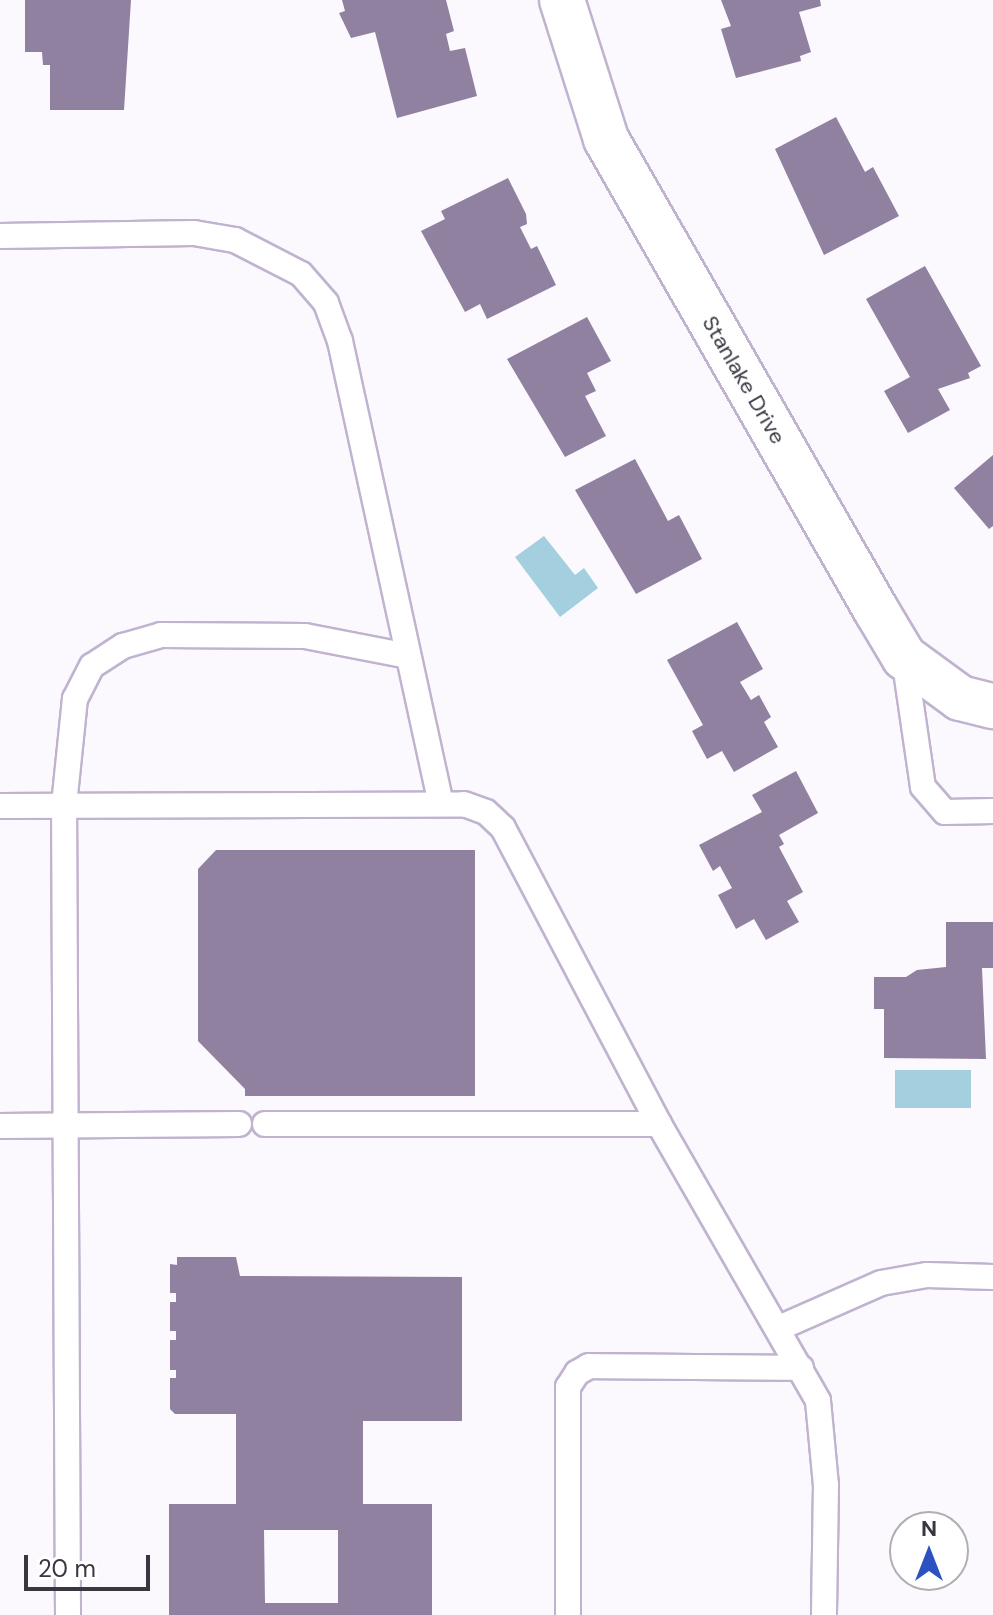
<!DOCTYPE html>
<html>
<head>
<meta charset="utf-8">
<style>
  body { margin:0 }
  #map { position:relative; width:993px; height:1615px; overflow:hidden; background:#fbf8fe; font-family:"DM Sans",sans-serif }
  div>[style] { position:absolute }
  .water>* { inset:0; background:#a3cfde }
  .building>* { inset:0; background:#9081a1 }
  .roads { filter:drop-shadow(2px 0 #c1b3cf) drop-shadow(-2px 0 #c1b3cf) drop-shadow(0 2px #c1b3cf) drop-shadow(0 -2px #c1b3cf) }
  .lane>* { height:24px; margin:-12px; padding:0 12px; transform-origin:12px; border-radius:12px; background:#fff }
  .street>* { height:44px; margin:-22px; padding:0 22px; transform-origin:22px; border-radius:22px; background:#fff }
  span { translate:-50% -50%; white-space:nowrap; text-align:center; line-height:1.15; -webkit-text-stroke:6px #fff; paint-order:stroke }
  .street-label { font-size:22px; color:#3a3540 }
  .north { position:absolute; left:889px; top:1511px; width:80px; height:80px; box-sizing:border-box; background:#fff; border:2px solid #b0aeb3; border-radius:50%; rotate:0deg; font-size:22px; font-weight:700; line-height:32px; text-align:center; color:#3a3540 }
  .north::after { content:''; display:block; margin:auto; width:28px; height:36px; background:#2c51c0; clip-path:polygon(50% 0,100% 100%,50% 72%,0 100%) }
  .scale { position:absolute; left:24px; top:1555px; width:126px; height:36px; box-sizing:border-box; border:4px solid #3a3540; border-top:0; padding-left:10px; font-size:24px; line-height:28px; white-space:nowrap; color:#3a3540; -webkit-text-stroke:6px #fff; paint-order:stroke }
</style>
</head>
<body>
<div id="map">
  <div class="water">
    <div style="clip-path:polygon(544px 536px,575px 575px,584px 568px,598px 588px,560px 617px,515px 557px)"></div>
    <div style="clip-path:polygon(895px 1070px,971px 1070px,971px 1108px,895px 1108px)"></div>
  </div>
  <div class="building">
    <div style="clip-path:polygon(25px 0,131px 0,124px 110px,50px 110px,50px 65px,43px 65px,42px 52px,25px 52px)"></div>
    <div style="clip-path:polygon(342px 0,446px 0,454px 31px,446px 34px,450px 51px,465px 48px,477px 96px,397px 118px,375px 32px,351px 38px,339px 13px,345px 11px)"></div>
    <div style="clip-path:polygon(721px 0,820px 0,821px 6px,799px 12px,811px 52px,800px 56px,801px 61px,736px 78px,721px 29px,731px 26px)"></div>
    <div style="clip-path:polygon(836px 117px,865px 172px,873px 167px,899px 216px,824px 255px,775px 149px)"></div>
    <div style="clip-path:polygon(508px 178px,526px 214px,527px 224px,520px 227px,531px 249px,537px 246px,556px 285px,487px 319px,480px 304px,465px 312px,421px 231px,445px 219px,441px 211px)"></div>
    <div style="clip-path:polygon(925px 266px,981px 366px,968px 373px,970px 378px,938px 389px,950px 410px,908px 433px,884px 391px,910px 377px,866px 299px)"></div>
    <div style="clip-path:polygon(587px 317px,611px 361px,587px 373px,596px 391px,585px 396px,606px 436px,565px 457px,507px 359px)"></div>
    <div style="clip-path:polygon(993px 455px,993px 526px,989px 529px,954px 488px)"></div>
    <div style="clip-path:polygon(635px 459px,668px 521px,679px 515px,702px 559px,636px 594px,575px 490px)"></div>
    <div style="clip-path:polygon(737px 622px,763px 669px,740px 682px,751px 700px,759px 695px,771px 717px,764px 722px,778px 747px,734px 772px,722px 751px,707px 759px,692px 731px,703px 725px,667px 660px)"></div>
    <div style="clip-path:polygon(796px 771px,818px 813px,779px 835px,784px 844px,779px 847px,803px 892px,787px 901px,799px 922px,766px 940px,754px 919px,736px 929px,718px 895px,732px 888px,720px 866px,713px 871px,699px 845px,762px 812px,752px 795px)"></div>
    <div style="clip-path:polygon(216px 850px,475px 850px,475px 1096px,245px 1096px,245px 1089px,198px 1041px,198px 869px)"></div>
    <div style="clip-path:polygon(946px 922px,993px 922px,993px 968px,982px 968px,986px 1059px,884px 1058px,884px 1009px,874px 1009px,874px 977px,906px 977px,917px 970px,946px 967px)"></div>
    <div style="clip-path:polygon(evenodd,177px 1257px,236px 1257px,240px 1276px,462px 1277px,462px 1421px,363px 1421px,363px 1504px,432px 1504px,432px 1615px,169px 1615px,169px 1504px,236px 1504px,236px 1414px,175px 1414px,170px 1409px,170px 1378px,176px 1378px,176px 1370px,170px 1370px,170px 1340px,176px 1340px,176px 1331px,170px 1331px,170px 1302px,176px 1302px,176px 1293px,170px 1293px,170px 1264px,177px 1265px,177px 1257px,264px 1530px,338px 1530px,338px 1603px,265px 1603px,264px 1530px)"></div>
  </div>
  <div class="roads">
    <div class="lane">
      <div style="left:0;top:236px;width:194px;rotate:-0.9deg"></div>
      <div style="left:194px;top:233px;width:42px;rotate:9.7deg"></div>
      <div style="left:235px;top:240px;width:74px;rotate:27.3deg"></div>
      <div style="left:301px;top:274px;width:38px;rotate:49deg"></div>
      <div style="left:326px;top:303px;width:40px;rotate:69.8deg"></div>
      <div style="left:340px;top:341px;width:473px;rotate:77.7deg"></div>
      <div style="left:904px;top:657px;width:131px;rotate:81.7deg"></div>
      <div style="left:923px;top:787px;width:33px;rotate:49deg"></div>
      <div style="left:945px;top:812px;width:48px;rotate:-1.2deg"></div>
      <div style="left:0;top:806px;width:464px;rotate:-0.2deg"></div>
      <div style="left:464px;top:804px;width:23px;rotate:20deg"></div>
      <div style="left:486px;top:812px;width:23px;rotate:43deg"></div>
      <div style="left:503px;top:828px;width:335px;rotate:62.2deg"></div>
      <div style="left:659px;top:1124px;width:319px;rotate:60.1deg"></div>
      <div style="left:818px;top:1401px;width:84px;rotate:84.6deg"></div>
      <div style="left:826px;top:1485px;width:130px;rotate:90.9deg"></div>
      <div style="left:265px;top:1124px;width:394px"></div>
      <div style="left:0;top:1126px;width:239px;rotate:-0.5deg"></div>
      <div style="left:779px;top:1328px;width:111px;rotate:-23.8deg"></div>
      <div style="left:881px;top:1283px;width:47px;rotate:-9.9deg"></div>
      <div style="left:927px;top:1275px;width:66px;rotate:1.7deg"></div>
      <div style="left:68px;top:1615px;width:810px;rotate:-90.28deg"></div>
      <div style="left:64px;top:805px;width:107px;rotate:-84.1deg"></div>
      <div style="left:75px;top:699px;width:37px;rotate:-63deg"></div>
      <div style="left:92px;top:666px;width:37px;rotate:-33deg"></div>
      <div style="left:123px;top:646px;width:40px;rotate:-16deg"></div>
      <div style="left:161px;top:635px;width:144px;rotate:0.4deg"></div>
      <div style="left:305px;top:636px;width:105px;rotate:11deg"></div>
      <div style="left:568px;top:1615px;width:228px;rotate:-90deg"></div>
      <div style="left:568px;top:1387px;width:17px;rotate:-57deg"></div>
      <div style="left:577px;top:1373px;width:14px;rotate:-30deg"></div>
      <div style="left:589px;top:1366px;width:212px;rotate:0.5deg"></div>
    </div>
    <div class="street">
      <div style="left:562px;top:0;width:146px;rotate:72.4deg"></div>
      <div style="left:606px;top:139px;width:543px;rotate:60.18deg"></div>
      <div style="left:876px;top:610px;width:55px;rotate:59.2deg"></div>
      <div style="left:904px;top:657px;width:69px;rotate:36.2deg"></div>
      <div style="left:960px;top:698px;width:34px;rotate:14deg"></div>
    </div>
  </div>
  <div class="street-label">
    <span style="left:744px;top:380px;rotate:60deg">Stanlake Drive</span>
  </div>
  <div class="north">N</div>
  <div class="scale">20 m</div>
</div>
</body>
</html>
